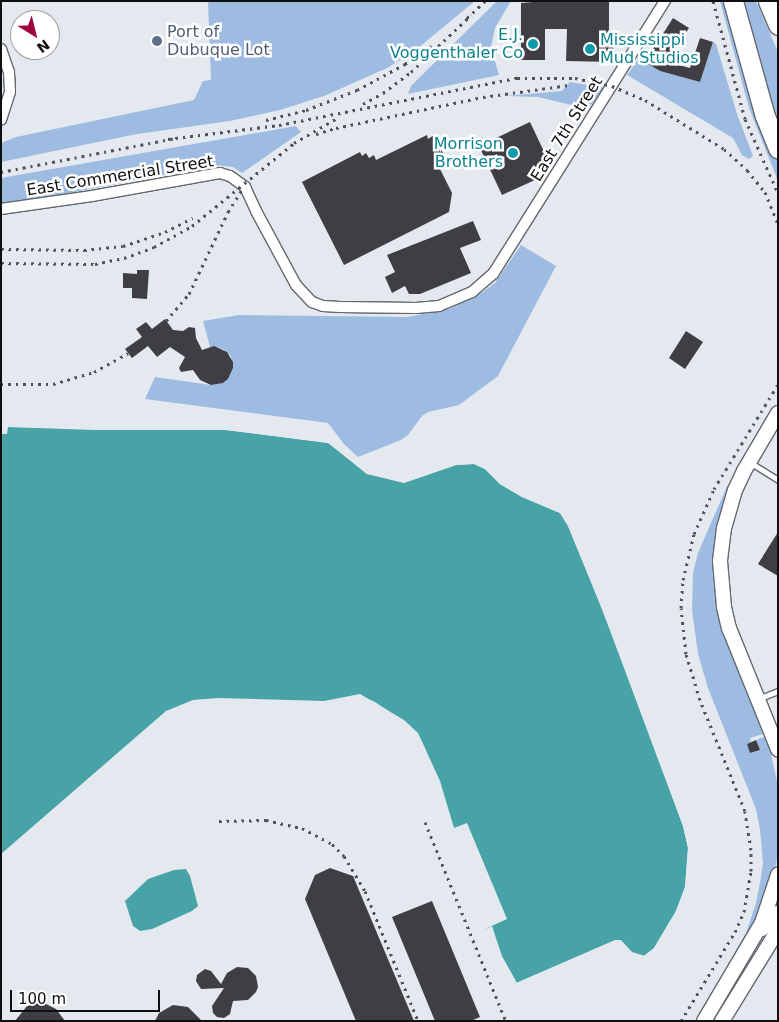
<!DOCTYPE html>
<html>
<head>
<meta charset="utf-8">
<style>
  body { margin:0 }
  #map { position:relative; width:779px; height:1022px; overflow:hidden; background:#e4e9f0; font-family:"DejaVu Sans",sans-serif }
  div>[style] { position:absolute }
  .green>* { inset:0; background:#9ebbe1 }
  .water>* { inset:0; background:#48a3a7 }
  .pier>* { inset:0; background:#e4e9f0 }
  .building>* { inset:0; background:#403e45 }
  .roads { filter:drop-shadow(1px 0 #63686e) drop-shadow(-1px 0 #63686e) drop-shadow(0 1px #63686e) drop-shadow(0 -1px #63686e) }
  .service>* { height:5px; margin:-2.5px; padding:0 2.5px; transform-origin:2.5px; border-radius:2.5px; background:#fff }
  .minor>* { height:10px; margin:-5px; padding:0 5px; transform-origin:5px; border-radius:5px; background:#fff }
  .secondary>* { height:14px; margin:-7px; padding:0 7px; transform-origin:7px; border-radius:7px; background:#fff }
  .motorway>* { height:19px; margin:-9.5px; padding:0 9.5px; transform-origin:9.5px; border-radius:9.5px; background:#fff }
  .rail>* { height:3px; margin-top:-1.5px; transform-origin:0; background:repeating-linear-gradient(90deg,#505357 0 2.5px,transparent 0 7.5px) }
  .dots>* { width:14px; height:14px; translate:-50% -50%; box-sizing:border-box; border:2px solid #fff; border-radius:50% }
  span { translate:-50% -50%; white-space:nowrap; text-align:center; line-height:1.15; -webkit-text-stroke:5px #fff; paint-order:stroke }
  .service-label { font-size:16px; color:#4e5e75 }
  .left { translate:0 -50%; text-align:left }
  .culture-label { font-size:16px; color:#0d838f }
  .right { translate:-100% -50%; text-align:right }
  .street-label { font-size:16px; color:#0d0f11 }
  .frame { position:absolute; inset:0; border:2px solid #0d0f11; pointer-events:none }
  .north { position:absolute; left:10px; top:10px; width:50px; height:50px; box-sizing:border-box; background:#fff; border:1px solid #9e9fa0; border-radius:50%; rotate:144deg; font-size:14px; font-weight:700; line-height:20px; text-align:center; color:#0d0f11 }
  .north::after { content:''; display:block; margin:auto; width:18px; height:22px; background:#a10340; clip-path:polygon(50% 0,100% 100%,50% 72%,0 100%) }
  .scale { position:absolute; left:10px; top:990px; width:150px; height:22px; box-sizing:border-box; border:2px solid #0d0f11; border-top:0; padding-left:6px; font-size:15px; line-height:18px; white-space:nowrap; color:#0d0f11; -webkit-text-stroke:4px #fff; paint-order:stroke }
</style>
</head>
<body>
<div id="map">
  <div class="green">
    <div style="clip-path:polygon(208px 1px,475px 1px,412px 53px,387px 68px,324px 96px,280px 110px,230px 121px,137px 134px,1px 162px,1px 143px,16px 137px,194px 100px,203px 81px,211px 80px)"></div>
    <div style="clip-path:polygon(497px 1px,511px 1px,495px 28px,491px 47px,499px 75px,408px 94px,411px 86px)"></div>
    <div style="clip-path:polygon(720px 1px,727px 1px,764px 132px,778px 163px,778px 181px,749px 108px)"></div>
    <div style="clip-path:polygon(739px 1px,756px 1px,778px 52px,778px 130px)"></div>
    <div style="clip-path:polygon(713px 42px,716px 44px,737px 114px,753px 156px,749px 159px,742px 155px,733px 138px,627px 75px,639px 58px,660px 71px,700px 82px)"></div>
    <div style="clip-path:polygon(570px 82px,605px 88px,588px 109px,538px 97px,505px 96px,562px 91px)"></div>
    <div style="clip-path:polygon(296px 126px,301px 132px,242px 173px,233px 167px,215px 165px,39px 199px,1px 203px,1px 178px)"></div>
    <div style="clip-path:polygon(521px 245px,556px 266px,498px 376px,459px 405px,428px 412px,422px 416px,408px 435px,401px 440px,358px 457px,344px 444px,328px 423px,145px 399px,155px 377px,211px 385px,223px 383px,228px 379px,233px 368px,231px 356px,223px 349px,210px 347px,203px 321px,239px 315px,407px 317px,449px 309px,480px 294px,495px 283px)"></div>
    <div style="clip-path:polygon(728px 484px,715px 554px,766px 733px,750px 738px,751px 742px,747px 744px,751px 753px,760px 750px,756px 740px,767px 736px,778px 786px,778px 849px,776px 865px,762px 909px,740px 955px,735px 952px,746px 933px,756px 903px,760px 883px,763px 863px,760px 829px,756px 809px,708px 688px,698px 654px,692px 610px,693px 573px,698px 553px)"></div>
    <div style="clip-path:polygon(759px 947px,721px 1010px,720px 1011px,719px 1009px)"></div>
  </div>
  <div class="water">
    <div style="clip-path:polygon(8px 427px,226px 430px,329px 443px,367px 474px,409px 481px,456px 465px,474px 464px,485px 469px,500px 484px,522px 497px,560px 513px,568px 526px,610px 629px,683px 826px,688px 848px,685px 887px,676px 911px,654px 948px,645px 956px,632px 952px,621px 940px,615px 940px,509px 986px,485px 929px,507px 919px,467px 823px,454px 828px,440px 797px,440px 785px,423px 744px,409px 725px,375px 702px,361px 696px,326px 705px,222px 700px,195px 702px,174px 711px,1px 862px,1px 434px,7px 434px)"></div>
    <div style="clip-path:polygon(186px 869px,190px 876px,198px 906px,192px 911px,152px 929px,140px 931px,133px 926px,125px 901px,148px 879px,174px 870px)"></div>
  </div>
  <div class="pier">
    <div style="clip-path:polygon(8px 425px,226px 427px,329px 441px,343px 450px,368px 472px,404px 480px,455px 463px,475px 462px,487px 467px,502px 482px,523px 495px,561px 511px,570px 525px,613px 628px,686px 825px,691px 847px,687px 888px,679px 912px,656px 949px,646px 959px,641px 958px,654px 948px,676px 911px,685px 887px,688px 848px,683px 826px,596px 593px,568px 526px,560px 513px,522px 497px,500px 484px,485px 469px,474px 464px,456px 465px,404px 483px,367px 474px,328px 443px,226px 430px,94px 430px,8px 427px)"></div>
    <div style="clip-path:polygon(360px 694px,404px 720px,418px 733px,440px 781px,454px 828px,452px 829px,438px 798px,437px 785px,421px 745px,407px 726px,374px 704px,361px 699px,326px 708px,266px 707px,222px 702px,195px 704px,176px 713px,160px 724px,1px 865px,1px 854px,166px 711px,193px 700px,218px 698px,324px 701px)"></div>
    <div style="clip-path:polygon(492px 926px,502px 956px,517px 983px,509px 986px,506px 986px,483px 930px)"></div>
  </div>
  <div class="building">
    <div style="clip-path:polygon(545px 1px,609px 1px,609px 37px,614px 37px,614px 62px,566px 61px,567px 29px,545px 29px,545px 60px,521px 60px,521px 3px)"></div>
    <div style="clip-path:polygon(673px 18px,689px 28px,667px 62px,690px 68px,700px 38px,713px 42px,700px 82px,660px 71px,645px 62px)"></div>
    <div style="clip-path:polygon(530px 122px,548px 160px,535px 180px,502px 195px,479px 146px)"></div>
    <div style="clip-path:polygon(427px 135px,428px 139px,434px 135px,446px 158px,437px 163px,452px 193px,449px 212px,344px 265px,302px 182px,360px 152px,362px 156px,366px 153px,369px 158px,374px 155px,376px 160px)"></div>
    <div style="clip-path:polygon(473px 221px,481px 240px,460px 248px,471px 273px,420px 294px,409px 294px,405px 286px,392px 293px,385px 277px,395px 272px,387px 255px)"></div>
    <div style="clip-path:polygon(137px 270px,149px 270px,147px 299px,132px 298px,132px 288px,123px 288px,123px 273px,137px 274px)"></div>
    <div style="clip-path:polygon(165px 319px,173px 330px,183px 331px,189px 327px,195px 328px,196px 338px,202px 350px,214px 346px,227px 352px,233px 362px,233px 368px,228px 379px,223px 383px,211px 385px,200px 380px,193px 370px,181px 372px,179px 368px,185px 357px,170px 347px,157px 357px,148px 346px,132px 358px,125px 349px,142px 337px,136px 329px,146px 322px,152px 329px)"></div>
    <div style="clip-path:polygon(686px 331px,703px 342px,685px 369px,669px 358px)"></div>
    <div style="clip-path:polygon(778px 532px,778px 576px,758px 564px)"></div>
    <div style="clip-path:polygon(756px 740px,760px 750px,750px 753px,747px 744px)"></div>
    <div style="clip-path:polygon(330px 868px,353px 876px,414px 1021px,356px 1021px,305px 899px,315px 875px)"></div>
    <div style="clip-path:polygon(432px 901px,480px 1017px,471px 1021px,435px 1021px,392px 917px)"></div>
    <div style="clip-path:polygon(237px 967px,248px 968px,256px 976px,258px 987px,256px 992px,248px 1000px,233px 1001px,230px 1014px,224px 1018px,217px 1017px,213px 1013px,212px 1006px,224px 988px,201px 989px,196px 981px,197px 975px,205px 969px,211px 971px,221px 984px,227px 973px)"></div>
    <div style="clip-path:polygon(42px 1002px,56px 1009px,65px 1021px,15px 1021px,27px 1006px)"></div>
    <div style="clip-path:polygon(173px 1005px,188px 1007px,202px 1021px,155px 1021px,159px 1013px)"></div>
  </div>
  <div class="roads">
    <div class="service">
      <div style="left:751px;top:463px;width:32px;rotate:32deg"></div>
      <div style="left:760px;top:698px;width:19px;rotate:-21deg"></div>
    </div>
    <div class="minor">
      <div style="left:1px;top:49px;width:24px;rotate:71deg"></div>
      <div style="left:9px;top:72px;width:20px;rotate:87deg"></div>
      <div style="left:10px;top:92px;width:29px;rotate:108deg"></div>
      <div style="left:1px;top:209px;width:92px;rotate:-8.1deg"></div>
      <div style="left:92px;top:196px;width:130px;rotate:-10.2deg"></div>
      <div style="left:220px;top:173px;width:10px;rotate:17deg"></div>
      <div style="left:230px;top:176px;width:19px;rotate:36deg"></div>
      <div style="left:245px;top:187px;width:26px;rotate:65deg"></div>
      <div style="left:256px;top:211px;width:84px;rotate:61.6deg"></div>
      <div style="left:296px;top:285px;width:23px;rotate:47deg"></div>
      <div style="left:312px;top:302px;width:12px;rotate:20deg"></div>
      <div style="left:323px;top:306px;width:17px;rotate:3deg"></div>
      <div style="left:340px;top:307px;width:76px;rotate:0.8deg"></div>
      <div style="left:416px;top:308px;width:23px;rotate:-5deg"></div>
      <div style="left:439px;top:306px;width:36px;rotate:-23deg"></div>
      <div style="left:472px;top:292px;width:28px;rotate:-41deg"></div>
      <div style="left:493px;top:274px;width:323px;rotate:-57.8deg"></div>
    </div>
    <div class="secondary">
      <div style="left:778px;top:413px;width:67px;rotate:120.4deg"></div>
      <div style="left:744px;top:471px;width:21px;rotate:115deg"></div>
      <div style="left:735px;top:490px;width:40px;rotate:106deg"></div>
      <div style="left:724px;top:528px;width:33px;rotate:97deg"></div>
      <div style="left:720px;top:561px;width:46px;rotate:85deg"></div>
      <div style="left:724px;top:607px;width:22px;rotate:77deg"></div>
      <div style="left:729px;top:628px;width:131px;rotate:68deg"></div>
      <div style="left:762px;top:929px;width:23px;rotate:-45deg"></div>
      <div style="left:704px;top:1021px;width:114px;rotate:-59.4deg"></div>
      <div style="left:762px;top:923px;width:51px;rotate:-71.6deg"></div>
      <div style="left:722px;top:1021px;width:107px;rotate:-58.4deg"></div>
    </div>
    <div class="motorway">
      <div style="left:733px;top:1px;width:119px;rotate:74.5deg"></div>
      <div style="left:765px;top:116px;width:35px;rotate:68deg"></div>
      <div style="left:768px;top:1px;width:26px;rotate:67deg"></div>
    </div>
  </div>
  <div class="rail">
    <div style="left:713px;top:1px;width:122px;rotate:74.8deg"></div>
    <div style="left:745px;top:119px;width:81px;rotate:66deg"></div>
    <div style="left:467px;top:18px;width:25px;rotate:-43deg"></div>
    <div style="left:363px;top:104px;width:23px;rotate:-29deg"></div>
    <div style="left:383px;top:93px;width:35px;rotate:-37deg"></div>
    <div style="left:411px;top:72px;width:83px;rotate:-43.5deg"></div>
    <div style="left:266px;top:120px;width:41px;rotate:-14deg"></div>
    <div style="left:306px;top:110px;width:55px;rotate:-21.4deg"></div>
    <div style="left:357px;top:90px;width:55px;rotate:-28.4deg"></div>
    <div style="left:405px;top:64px;width:32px;rotate:-34deg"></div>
    <div style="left:316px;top:134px;width:21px;rotate:-17deg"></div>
    <div style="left:336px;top:128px;width:150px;rotate:-11.9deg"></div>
    <div style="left:483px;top:97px;width:87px;rotate:-7.9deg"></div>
    <div style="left:168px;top:139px;width:112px;rotate:-7.2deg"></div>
    <div style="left:279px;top:125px;width:243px;rotate:-11.2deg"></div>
    <div style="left:517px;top:78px;width:58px"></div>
    <div style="left:575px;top:78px;width:38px;rotate:12deg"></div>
    <div style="left:612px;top:86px;width:36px;rotate:23deg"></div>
    <div style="left:645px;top:100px;width:93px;rotate:31.8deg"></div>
    <div style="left:724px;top:149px;width:31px;rotate:42deg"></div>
    <div style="left:747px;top:170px;width:28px;rotate:51deg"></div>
    <div style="left:765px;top:192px;width:35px;rotate:68deg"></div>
    <div style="left:1px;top:172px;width:178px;rotate:-11deg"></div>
    <div style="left:1px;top:249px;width:83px;rotate:0.7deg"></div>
    <div style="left:84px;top:250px;width:39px;rotate:-6deg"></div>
    <div style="left:123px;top:246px;width:44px;rotate:-18.4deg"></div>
    <div style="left:165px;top:232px;width:31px;rotate:-27deg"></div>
    <div style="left:1px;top:263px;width:94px;rotate:0.6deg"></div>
    <div style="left:95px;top:264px;width:30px;rotate:-12deg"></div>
    <div style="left:124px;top:258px;width:32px;rotate:-20deg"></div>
    <div style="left:154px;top:247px;width:43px;rotate:-28.9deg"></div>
    <div style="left:192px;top:226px;width:132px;rotate:-39.1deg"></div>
    <div style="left:294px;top:143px;width:52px;rotate:-30deg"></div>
    <div style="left:166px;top:321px;width:35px;rotate:-50deg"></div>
    <div style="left:189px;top:294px;width:91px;rotate:-64.6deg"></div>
    <div style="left:228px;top:212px;width:26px;rotate:-58deg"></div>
    <div style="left:1px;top:384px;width:52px"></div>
    <div style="left:53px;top:384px;width:43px;rotate:-16.3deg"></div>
    <div style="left:94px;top:372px;width:39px;rotate:-29deg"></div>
    <div style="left:219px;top:821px;width:47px;rotate:-1.2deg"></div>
    <div style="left:266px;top:820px;width:37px;rotate:13deg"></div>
    <div style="left:302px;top:828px;width:34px;rotate:28deg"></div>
    <div style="left:332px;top:844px;width:17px;rotate:45deg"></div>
    <div style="left:344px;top:856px;width:41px;rotate:59deg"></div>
    <div style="left:365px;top:891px;width:140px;rotate:67.8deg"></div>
    <div style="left:425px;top:822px;width:215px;rotate:67.9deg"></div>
    <div style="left:681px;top:1021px;width:104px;rotate:-58.8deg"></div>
    <div style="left:735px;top:932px;width:22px;rotate:-66deg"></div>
    <div style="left:744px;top:912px;width:42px;rotate:-80.3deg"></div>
    <div style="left:751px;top:871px;width:21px;rotate:-90deg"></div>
    <div style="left:751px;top:850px;width:39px;rotate:-99deg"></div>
    <div style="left:745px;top:811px;width:120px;rotate:-112.1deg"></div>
    <div style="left:700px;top:700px;width:48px;rotate:-106.9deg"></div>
    <div style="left:686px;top:654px;width:46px;rotate:-96.2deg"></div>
    <div style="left:681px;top:608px;width:28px;rotate:-86deg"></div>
    <div style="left:683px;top:580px;width:47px;rotate:-76.6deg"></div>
    <div style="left:694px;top:534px;width:49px;rotate:-66deg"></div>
    <div style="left:714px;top:489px;width:123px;rotate:-58.6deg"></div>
  </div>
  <div class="dots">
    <div style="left:157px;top:41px;background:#5c6f8a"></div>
    <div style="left:533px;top:44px;background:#0f9aa8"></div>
    <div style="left:590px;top:49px;background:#0f9aa8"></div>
    <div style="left:513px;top:153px;background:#0f9aa8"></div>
  </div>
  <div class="service-label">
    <span class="left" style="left:167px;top:41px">Port of<br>Dubuque Lot</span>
  </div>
  <div class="culture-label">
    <span class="right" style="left:523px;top:44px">E.J.<br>Voggenthaler Co</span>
    <span class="left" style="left:600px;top:49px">Mississippi<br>Mud Studios</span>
    <span class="right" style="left:503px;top:153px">Morrison<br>Brothers</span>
  </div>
  <div class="street-label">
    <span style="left:567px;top:129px;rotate:-58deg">East 7th Street</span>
    <span style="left:120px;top:176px;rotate:-9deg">East Commercial Street</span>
  </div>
  <div class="frame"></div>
  <div class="north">N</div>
  <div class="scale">100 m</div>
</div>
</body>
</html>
